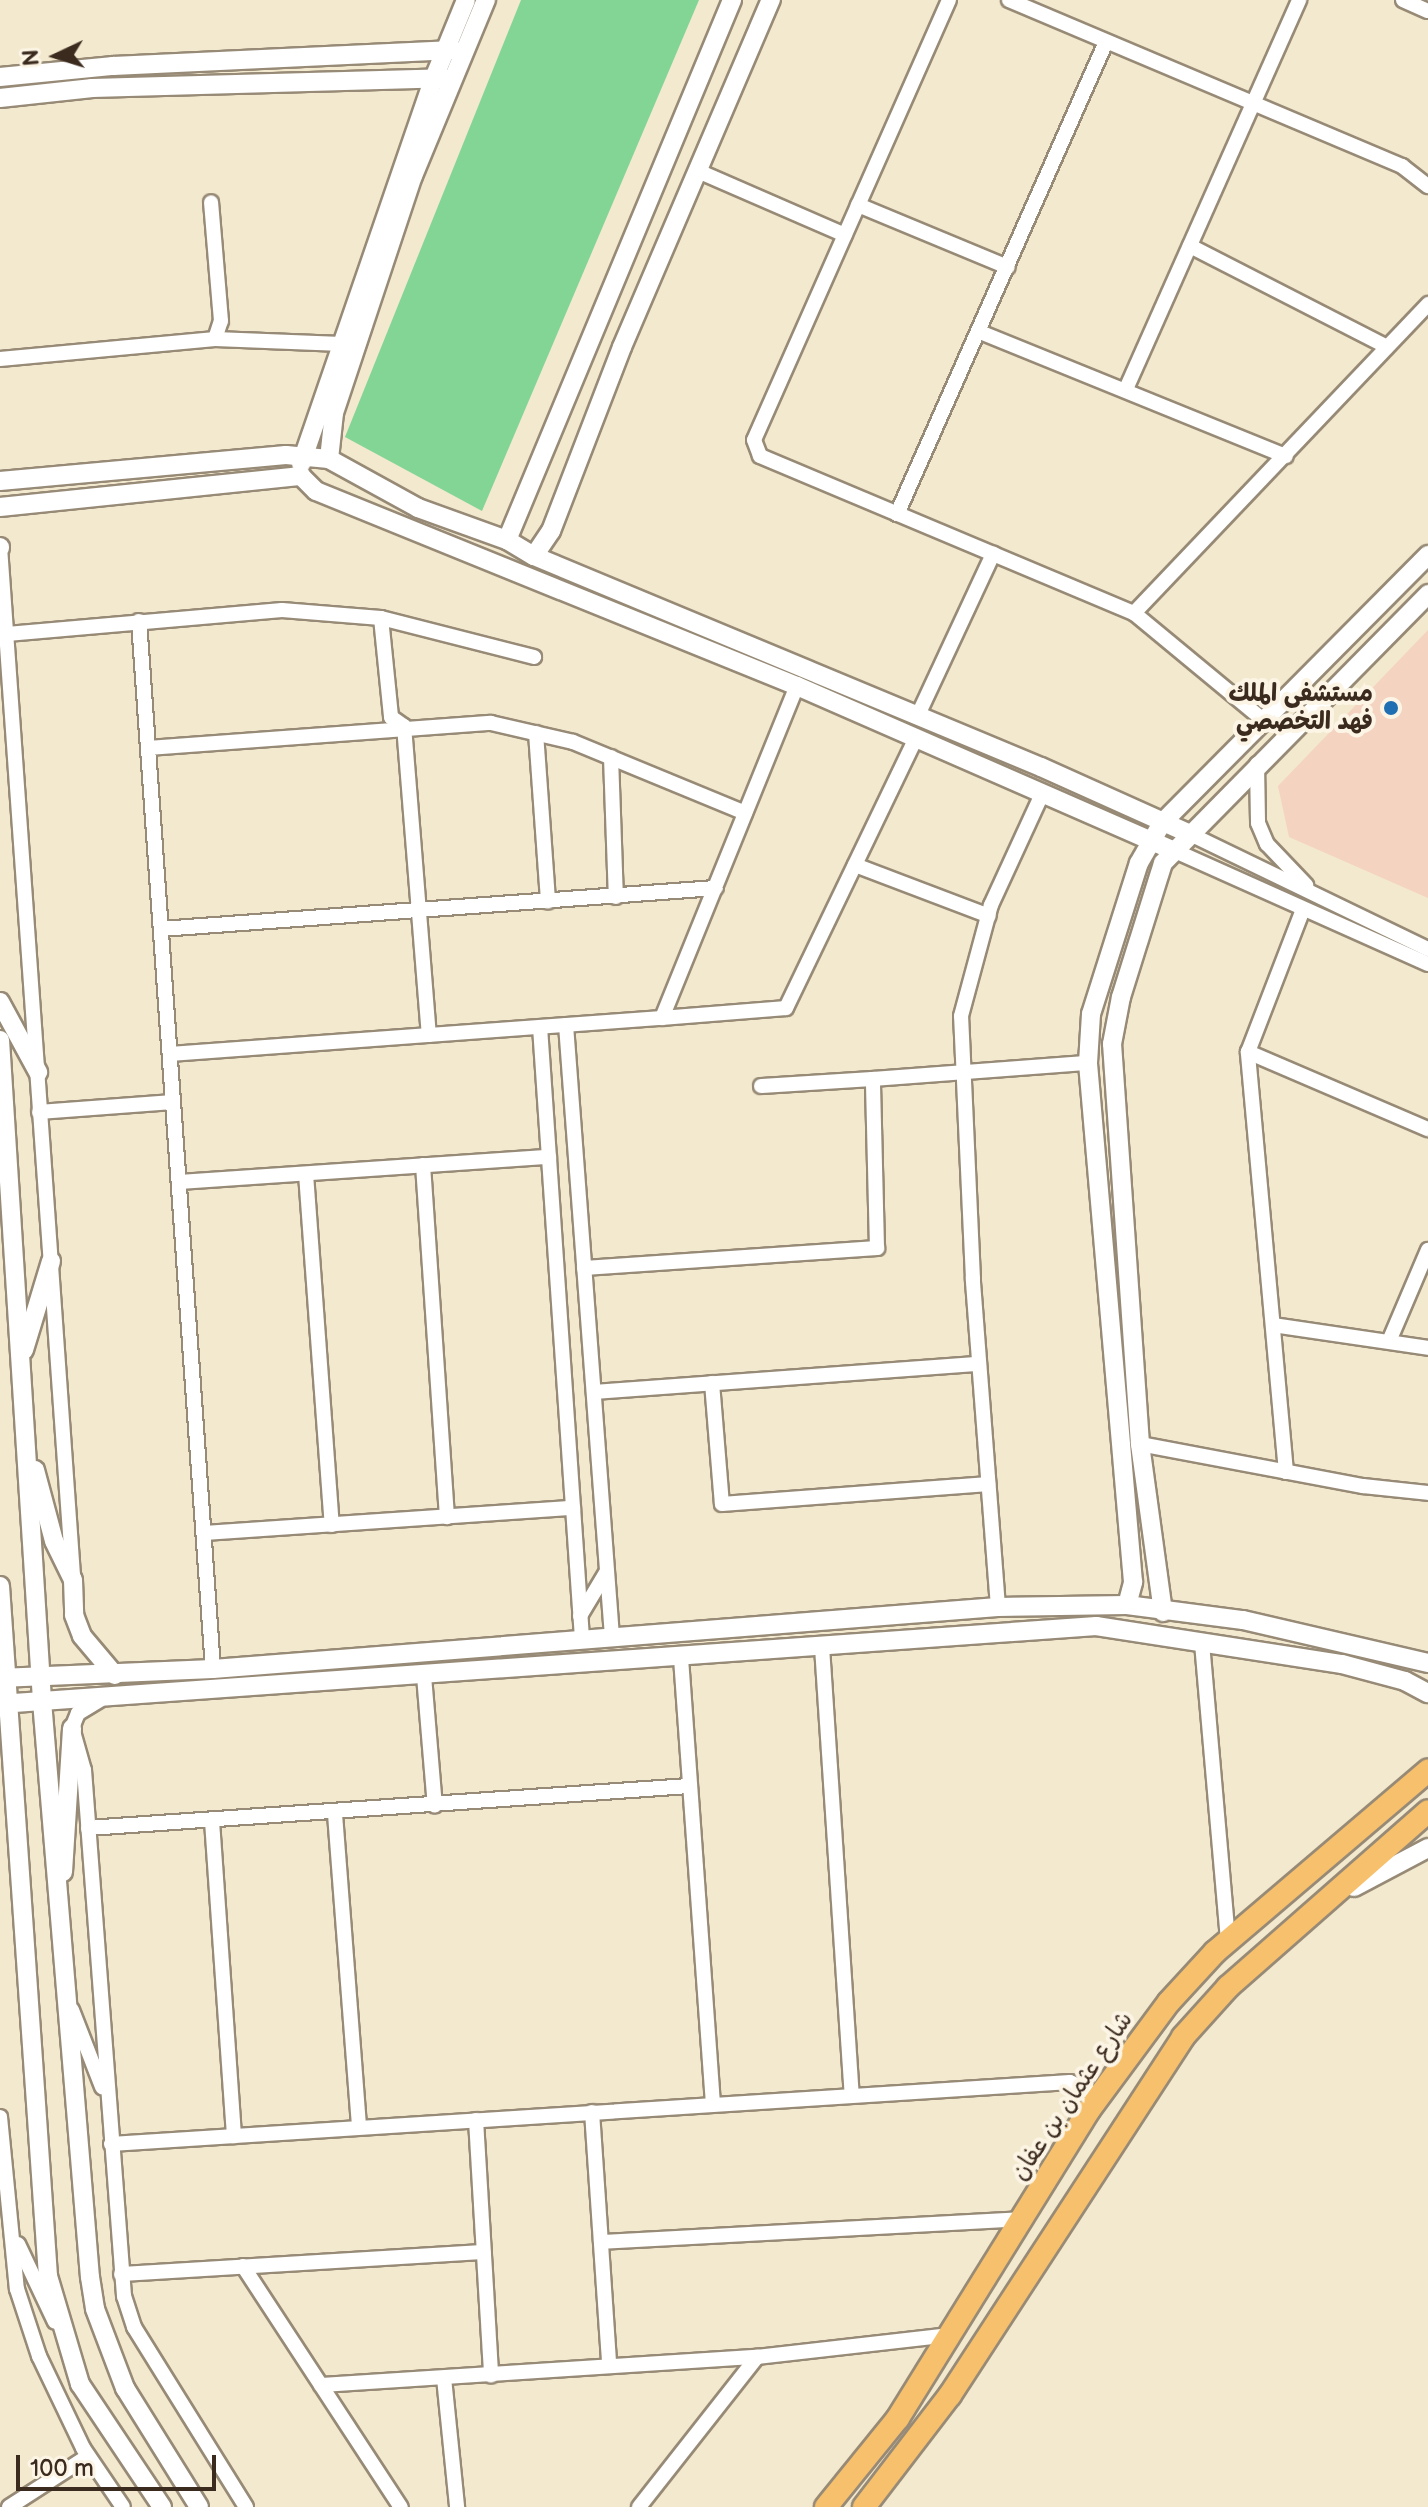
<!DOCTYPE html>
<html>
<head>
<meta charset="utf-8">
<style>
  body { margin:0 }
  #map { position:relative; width:1428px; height:2507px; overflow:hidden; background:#f3e9ce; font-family:"Balsamiq Sans","Playpen Sans Arabic",sans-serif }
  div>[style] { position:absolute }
  .built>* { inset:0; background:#f4d3c1 }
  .green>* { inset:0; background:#83d596 }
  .roads { filter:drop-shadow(2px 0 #978a76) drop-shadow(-2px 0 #978a76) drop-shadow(0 2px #978a76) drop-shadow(0 -2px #978a76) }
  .minor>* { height:14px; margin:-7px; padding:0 7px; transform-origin:7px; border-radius:7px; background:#fff }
  .tertiary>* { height:18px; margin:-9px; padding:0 9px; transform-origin:9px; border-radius:9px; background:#fff }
  .primary>* { height:22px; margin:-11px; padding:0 11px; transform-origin:11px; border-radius:11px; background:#f7c06c }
  .dots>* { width:22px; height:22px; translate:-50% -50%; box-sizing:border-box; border:4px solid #fcf5e5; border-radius:50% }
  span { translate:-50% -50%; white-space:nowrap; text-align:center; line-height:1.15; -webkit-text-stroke:8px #fcf5e5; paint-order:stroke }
  .poi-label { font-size:24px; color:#3b2a1e; font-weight:700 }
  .right { translate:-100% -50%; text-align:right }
  .street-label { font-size:24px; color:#3b2a1e }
  .north { position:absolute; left:16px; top:16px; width:80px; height:80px; -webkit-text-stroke:6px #fcf5e5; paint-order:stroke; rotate:266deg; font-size:22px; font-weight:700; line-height:32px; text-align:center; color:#3b2a1e }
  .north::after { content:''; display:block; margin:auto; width:28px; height:36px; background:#3b2a1e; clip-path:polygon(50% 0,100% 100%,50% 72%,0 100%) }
  .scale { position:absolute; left:16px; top:2455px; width:200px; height:36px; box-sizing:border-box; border:4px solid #3b2a1e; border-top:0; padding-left:10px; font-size:24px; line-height:28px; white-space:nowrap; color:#3b2a1e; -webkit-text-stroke:6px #fcf5e5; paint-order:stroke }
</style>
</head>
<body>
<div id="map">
  <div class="built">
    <div style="clip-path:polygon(1428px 630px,1428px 898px,1289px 837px,1278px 786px)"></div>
  </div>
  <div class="green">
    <div style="clip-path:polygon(521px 0,699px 0,482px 511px,345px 437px)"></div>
  </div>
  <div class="roads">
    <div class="minor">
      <div style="left:949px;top:0;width:481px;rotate:113.9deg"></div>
      <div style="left:754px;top:440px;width:17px;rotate:69deg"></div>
      <div style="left:760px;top:456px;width:406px;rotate:22.8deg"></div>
      <div style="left:1134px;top:613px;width:166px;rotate:39.6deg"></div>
      <div style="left:1009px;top:0;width:427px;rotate:22.9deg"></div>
      <div style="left:1402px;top:166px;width:33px;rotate:38deg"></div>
      <div style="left:1403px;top:0;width:27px;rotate:24deg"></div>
      <div style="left:698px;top:171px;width:160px;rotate:23.5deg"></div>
      <div style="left:858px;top:205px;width:162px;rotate:22.5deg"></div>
      <div style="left:1190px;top:246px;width:221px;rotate:27.1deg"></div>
      <div style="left:980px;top:332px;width:330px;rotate:22.1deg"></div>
      <div style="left:215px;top:339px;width:127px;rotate:2.3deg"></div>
      <div style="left:0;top:359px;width:216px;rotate:-5.3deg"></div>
      <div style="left:215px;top:339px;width:19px;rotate:-72deg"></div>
      <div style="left:221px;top:321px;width:119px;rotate:-94.8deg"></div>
      <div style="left:1126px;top:389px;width:426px;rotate:-66deg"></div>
      <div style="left:897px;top:514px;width:516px;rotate:-66.12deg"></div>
      <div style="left:0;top:547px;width:1031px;rotate:85.94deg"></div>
      <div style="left:1134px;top:613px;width:427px;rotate:-46.4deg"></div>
      <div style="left:381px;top:618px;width:100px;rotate:84.2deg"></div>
      <div style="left:391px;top:717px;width:16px;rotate:35deg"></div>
      <div style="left:404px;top:726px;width:310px;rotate:85.4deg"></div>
      <div style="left:139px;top:621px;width:1051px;rotate:85.96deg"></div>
      <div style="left:7px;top:634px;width:276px;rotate:-5deg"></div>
      <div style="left:282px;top:610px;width:99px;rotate:4.6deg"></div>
      <div style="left:381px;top:618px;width:158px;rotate:14.3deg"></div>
      <div style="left:918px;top:715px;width:178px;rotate:-65deg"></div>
      <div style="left:536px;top:733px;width:169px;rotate:85.9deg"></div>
      <div style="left:148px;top:748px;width:344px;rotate:-4.2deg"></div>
      <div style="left:491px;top:723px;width:84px;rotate:13deg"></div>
      <div style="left:573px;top:742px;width:186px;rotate:22.4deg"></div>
      <div style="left:611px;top:757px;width:140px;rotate:88deg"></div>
      <div style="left:1257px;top:764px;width:59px;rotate:89deg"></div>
      <div style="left:1258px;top:823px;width:23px;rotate:67deg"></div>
      <div style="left:1267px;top:844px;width:57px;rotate:46.4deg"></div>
      <div style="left:1188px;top:833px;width:267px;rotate:25.8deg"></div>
      <div style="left:1173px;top:850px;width:279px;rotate:24.1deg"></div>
      <div style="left:855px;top:865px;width:143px;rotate:20.8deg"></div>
      <div style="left:161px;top:929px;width:556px;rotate:-4.23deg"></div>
      <div style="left:662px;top:1018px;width:124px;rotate:-4.6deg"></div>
      <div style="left:786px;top:1008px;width:300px;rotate:-64.3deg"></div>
      <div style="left:566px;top:1025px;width:614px;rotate:85.7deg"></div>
      <div style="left:540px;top:1027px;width:613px;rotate:86.07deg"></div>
      <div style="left:1248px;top:1052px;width:196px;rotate:23.2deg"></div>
      <div style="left:170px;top:1054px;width:493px;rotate:-4.2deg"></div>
      <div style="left:662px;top:1018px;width:358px;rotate:-67.9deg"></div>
      <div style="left:761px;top:1086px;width:112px;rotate:-3.6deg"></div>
      <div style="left:39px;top:1112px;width:134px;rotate:-4.3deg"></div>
      <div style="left:423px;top:1165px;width:353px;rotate:86.1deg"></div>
      <div style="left:306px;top:1174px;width:352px;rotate:85.8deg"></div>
      <div style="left:179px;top:1182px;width:371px;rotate:-3.9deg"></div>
      <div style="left:584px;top:1268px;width:294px;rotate:-3.9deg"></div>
      <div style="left:877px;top:1248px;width:169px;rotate:-91.4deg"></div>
      <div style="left:873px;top:1079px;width:216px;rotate:-4.3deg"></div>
      <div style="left:1273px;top:1325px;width:157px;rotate:8.4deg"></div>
      <div style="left:1390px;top:1339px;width:97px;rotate:-66.9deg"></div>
      <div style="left:712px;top:1383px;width:121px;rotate:85.3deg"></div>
      <div style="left:722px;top:1504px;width:267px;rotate:-4.3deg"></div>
      <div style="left:594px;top:1392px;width:386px;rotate:-4.2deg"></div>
      <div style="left:1140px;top:1444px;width:227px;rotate:10.7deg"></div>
      <div style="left:1363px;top:1486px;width:65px;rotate:6.1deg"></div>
      <div style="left:1286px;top:1472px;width:422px;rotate:-95.2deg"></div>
      <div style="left:1248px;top:1052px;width:150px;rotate:-68.9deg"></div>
      <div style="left:204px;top:1533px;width:370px;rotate:-3.9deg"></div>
      <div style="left:998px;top:1607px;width:329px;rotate:-94.4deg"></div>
      <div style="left:973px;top:1279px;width:263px;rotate:-92.6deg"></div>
      <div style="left:961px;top:1016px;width:115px;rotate:-74.9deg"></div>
      <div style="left:991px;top:905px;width:124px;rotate:-65.3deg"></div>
      <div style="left:580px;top:1616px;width:52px;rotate:-59deg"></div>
      <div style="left:1202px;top:1643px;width:301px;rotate:85deg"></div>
      <div style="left:822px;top:1647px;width:449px;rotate:86.2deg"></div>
      <div style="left:681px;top:1658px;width:447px;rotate:85.9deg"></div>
      <div style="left:424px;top:1676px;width:130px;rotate:85.2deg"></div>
      <div style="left:100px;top:1700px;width:26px;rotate:149deg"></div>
      <div style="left:78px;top:1713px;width:16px;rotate:112deg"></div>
      <div style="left:72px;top:1728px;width:44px;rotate:74.1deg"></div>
      <div style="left:84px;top:1770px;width:528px;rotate:85.65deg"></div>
      <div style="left:124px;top:2296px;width:33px;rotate:72deg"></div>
      <div style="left:134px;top:2327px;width:212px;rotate:58.1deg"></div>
      <div style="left:335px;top:1814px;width:314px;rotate:85.6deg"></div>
      <div style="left:212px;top:1821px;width:316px;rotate:86deg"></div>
      <div style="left:88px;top:1828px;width:602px;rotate:-4deg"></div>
      <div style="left:72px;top:2010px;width:83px;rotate:68.7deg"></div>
      <div style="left:592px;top:2112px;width:253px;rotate:86.1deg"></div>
      <div style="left:0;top:2117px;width:173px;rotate:84.4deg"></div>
      <div style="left:17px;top:2289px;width:71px;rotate:71.8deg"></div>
      <div style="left:39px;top:2356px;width:102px;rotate:64.4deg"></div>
      <div style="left:83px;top:2448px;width:71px;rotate:55.9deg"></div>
      <div style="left:476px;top:2120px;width:256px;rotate:86.6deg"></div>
      <div style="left:111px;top:2144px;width:961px;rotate:-3.7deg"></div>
      <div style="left:1070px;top:2082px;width:32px;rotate:26deg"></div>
      <div style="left:601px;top:2242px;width:422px;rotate:-3.1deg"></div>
      <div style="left:18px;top:2244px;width:86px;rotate:64.6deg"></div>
      <div style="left:243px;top:2266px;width:288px;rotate:56.8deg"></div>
      <div style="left:121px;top:2274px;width:363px;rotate:-3.5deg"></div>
      <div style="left:444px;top:2378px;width:130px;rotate:84.2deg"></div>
      <div style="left:321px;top:2385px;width:437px;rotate:-3.7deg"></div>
      <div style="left:757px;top:2357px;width:194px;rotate:-6.5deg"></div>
      <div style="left:9px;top:2507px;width:94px;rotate:-32.8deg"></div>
      <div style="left:639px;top:2507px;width:191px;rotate:-51.8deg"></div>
    </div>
    <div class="tertiary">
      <div style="left:0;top:77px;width:114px;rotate:-5.6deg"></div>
      <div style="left:113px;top:66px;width:341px;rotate:-2.7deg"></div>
      <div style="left:0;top:98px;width:93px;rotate:-6.2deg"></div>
      <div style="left:92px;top:88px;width:352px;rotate:-1.6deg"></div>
      <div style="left:329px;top:459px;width:46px;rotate:-83.8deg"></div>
      <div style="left:334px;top:413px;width:250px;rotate:-71.6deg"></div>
      <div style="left:413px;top:176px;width:191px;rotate:-67.5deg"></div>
      <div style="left:301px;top:464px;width:408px;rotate:-71deg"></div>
      <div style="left:434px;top:78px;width:84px;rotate:-67.7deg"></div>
      <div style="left:0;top:481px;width:287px;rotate:-5.2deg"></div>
      <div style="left:286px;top:455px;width:43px;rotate:5.3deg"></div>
      <div style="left:329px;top:459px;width:102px;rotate:28.8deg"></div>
      <div style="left:418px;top:508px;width:95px;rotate:19.8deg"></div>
      <div style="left:507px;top:540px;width:31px;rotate:31deg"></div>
      <div style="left:534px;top:556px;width:549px;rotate:22.6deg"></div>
      <div style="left:1041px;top:767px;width:161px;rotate:24.2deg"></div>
      <div style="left:0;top:507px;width:303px;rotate:-5.9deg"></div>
      <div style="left:301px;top:476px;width:21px;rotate:45deg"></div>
      <div style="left:316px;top:491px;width:519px;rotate:22.07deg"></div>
      <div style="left:797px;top:686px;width:410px;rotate:23.6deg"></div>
      <div style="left:507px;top:540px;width:585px;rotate:-67.38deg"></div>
      <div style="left:0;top:548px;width:1px;rotate:-90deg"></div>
      <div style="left:534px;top:556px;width:30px;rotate:-56deg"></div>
      <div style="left:551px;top:531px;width:197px;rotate:-68.9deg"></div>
      <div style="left:622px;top:347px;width:378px;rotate:-66.8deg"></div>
      <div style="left:0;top:1002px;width:80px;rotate:61.5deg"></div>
      <div style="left:0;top:1040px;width:662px;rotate:86.36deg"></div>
      <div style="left:42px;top:1701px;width:578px;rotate:85.24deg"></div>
      <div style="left:90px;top:2277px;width:32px;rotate:81deg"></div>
      <div style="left:95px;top:2309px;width:85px;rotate:69.2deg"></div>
      <div style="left:125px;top:2388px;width:140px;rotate:58.1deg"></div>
      <div style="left:24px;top:1350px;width:93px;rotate:-73.1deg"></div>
      <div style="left:35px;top:1470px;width:73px;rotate:75deg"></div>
      <div style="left:54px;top:1541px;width:43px;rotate:64deg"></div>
      <div style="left:73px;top:1580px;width:35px;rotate:88deg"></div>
      <div style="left:74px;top:1615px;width:22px;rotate:69deg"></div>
      <div style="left:82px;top:1636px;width:51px;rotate:49.8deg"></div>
      <div style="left:0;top:1586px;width:692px;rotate:86.02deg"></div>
      <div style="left:48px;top:2276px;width:113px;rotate:73.5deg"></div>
      <div style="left:80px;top:2384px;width:148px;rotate:56.3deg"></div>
      <div style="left:1127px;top:1605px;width:24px;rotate:-75deg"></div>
      <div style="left:1133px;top:1582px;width:521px;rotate:-94.96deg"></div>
      <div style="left:1088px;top:1063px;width:49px;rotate:-86.5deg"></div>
      <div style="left:1091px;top:1014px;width:158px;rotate:-72.4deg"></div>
      <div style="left:1139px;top:863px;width:46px;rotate:-60.1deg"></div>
      <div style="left:1162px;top:823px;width:378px;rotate:-45.2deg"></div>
      <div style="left:1163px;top:1612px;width:170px;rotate:-97.8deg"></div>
      <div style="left:1140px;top:1444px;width:401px;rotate:-94deg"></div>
      <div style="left:1112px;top:1044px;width:48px;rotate:-79.2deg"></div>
      <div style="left:1121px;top:997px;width:140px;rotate:-72.6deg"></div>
      <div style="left:1163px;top:863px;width:378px;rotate:-45.4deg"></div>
      <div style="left:0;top:1678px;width:213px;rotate:-2.4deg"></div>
      <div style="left:213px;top:1669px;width:787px;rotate:-4.52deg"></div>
      <div style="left:998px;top:1607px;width:129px;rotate:-0.9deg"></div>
      <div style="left:1127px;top:1605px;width:117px;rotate:7.4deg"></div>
      <div style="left:1243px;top:1620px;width:190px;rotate:13.1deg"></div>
      <div style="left:0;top:1704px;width:1099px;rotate:-4.07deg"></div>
      <div style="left:1096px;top:1626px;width:249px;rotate:8.8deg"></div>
      <div style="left:1342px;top:1664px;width:65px;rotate:15.1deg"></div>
      <div style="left:1405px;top:1681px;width:26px;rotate:28deg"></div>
      <div style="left:63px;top:1872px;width:144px;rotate:-86.4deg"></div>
      <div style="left:1354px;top:1887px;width:84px;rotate:-27.8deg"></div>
    </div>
    <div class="primary">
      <div style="left:826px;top:2507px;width:114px;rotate:-51deg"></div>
      <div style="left:898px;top:2418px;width:362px;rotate:-58.2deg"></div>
      <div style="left:1089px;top:2110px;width:134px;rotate:-53.5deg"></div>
      <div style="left:1169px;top:2002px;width:68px;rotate:-47.4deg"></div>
      <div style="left:1215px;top:1952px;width:280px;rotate:-40.4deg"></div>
      <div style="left:864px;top:2507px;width:141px;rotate:-52.5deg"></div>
      <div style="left:950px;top:2395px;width:427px;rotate:-56.9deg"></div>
      <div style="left:1183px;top:2037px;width:67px;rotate:-48deg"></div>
      <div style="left:1228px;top:1987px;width:266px;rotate:-41.3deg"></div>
    </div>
  </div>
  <div class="dots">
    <div style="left:1391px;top:708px;background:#1f6fb2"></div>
  </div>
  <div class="poi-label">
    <span class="right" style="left:1373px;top:708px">مستشفى الملك<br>فهد التخصصي</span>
  </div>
  <div class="street-label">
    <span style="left:1072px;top:2096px;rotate:-56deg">شارع عثمان بن عفان</span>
  </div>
  <div class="north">N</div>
  <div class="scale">100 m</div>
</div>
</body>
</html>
